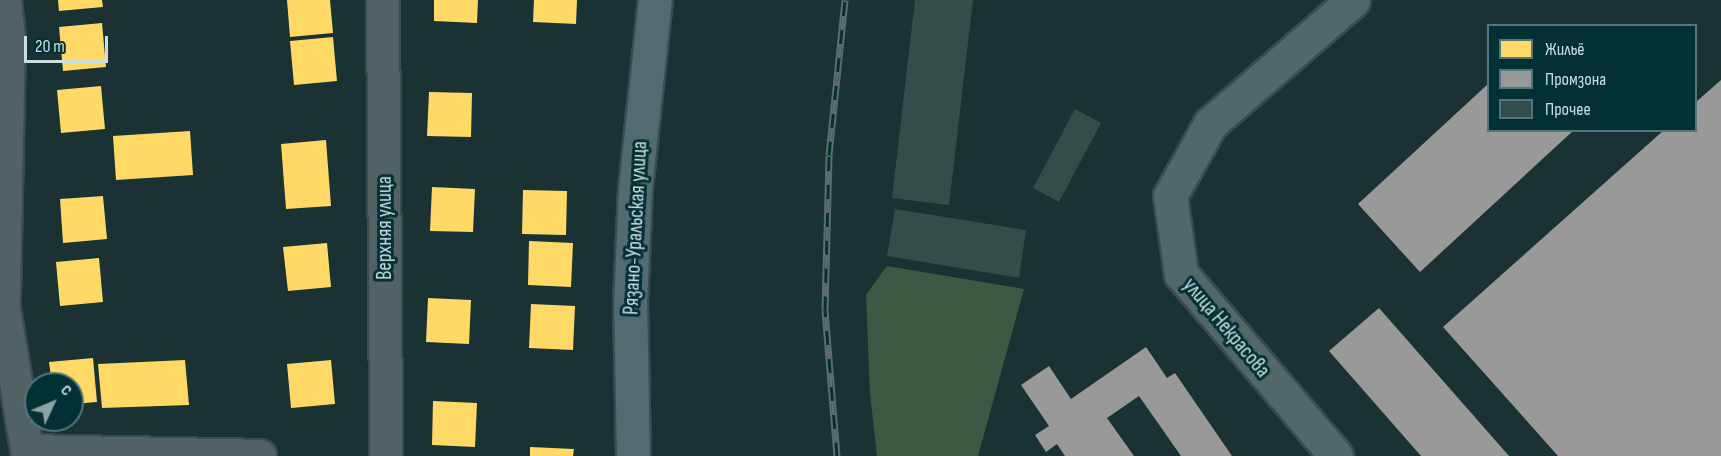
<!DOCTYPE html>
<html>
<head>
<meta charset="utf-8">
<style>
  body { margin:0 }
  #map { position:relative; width:1721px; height:456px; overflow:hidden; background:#1a3234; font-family:"Sofia Sans Condensed",sans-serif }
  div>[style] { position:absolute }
  .green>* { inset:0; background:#3e5844 }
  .homes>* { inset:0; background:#ffd966 }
  .industry>* { inset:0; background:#999 }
  .building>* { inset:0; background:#334d4b }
  .roads { filter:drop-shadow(2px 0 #3a4c4f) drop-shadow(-2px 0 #3a4c4f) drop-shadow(0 2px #3a4c4f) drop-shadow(0 -2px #3a4c4f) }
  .street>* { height:32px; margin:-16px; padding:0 16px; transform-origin:16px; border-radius:16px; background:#526264 }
  .secondary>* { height:33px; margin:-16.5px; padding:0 16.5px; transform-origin:16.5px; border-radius:16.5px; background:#52676a }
  .primary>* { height:33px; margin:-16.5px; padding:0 16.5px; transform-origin:16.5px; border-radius:16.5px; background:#516b71 }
  .rail>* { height:7px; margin-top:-3.5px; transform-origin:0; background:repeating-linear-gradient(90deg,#023035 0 14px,#5d6c6e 0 28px); box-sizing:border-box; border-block:2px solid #5d6c6e }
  span { translate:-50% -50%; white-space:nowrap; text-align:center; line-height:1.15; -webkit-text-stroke:6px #023035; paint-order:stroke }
  .street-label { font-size:21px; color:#c9dfe2 }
  .legend { position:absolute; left:1487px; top:24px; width:210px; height:108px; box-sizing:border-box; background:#023035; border:2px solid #52767a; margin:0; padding:8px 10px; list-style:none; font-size:18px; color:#c9dfe2 }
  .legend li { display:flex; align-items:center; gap:12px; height:30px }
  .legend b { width:30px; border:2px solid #52767a }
  .north { position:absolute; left:24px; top:372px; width:60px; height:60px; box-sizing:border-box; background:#023035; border:2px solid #52767a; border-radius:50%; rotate:46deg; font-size:16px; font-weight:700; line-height:24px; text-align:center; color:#c9dfe2 }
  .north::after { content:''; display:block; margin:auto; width:21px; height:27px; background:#8ca2a5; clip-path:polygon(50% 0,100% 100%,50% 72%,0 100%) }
  .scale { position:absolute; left:24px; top:36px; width:84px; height:27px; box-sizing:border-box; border:3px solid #c9dfe2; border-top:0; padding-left:8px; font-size:18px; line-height:21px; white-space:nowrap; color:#c9dfe2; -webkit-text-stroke:4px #023035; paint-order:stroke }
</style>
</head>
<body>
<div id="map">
  <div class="green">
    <div style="clip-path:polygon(887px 266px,1024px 289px,978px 456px,877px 456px,870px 393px,866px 295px)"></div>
  </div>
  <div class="homes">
    <div style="clip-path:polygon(58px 0,102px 0,103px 7px,59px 11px)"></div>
    <div style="clip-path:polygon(287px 0,330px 0,333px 33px,290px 37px)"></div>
    <div style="clip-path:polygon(434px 0,478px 0,477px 23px,434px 21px)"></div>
    <div style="clip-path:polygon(534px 0,577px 0,576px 24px,533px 22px)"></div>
    <div style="clip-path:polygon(102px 23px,106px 67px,63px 71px,59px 27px)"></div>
    <div style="clip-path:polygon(333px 37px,337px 81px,294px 85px,290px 41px)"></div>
    <div style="clip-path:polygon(101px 86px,105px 129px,61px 133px,57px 90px)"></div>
    <div style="clip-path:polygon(429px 92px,472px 93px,471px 137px,427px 136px)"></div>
    <div style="clip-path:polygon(190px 131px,193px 175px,116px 180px,113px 136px)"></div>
    <div style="clip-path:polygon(326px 140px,331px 206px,286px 209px,281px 144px)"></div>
    <div style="clip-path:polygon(432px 187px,475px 189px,473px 232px,430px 231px)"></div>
    <div style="clip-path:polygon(523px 190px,567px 191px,566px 235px,522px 234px)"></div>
    <div style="clip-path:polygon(103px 196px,107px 239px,63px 243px,60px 199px)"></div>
    <div style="clip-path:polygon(529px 241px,573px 243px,571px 287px,528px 285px)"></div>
    <div style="clip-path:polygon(327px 243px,331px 287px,288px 291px,283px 247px)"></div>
    <div style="clip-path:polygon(99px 258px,103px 302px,60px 306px,56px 262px)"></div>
    <div style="clip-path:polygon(428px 298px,471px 300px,469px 344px,426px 342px)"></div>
    <div style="clip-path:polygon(531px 304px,575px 306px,573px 350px,529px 348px)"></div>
    <div style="clip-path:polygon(93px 358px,97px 402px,72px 404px,72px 384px,52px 384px,49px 362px)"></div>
    <div style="clip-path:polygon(185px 360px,189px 405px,102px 408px,98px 364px)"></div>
    <div style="clip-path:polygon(331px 360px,335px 404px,291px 408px,287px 364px)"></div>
    <div style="clip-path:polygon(433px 401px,477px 403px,475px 447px,432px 445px)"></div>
    <div style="clip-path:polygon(530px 447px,574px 449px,573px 456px,530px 456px)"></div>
  </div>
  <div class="industry">
    <div style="clip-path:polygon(1721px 80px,1721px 456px,1558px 456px,1443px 327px,1664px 130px,1696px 130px,1696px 102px)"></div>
    <div style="clip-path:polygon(1488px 84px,1488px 130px,1574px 130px,1420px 272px,1358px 204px)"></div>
    <div style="clip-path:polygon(1379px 308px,1509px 456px,1421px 456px,1329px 351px)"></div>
    <div style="clip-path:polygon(1146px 347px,1167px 378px,1175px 373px,1232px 456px,1181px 456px,1139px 396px,1107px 418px,1134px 456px,1065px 456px,1057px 444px,1046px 452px,1035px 435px,1049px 426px,1021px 385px,1049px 366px,1071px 399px)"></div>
  </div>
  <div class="building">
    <div style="clip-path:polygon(915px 0,973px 0,949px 205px,892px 198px)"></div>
    <div style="clip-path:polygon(1075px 109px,1101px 123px,1059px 202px,1033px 188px)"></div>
    <div style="clip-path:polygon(895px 209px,1026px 230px,1019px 278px,887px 256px)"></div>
  </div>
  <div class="roads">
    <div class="street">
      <div style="left:5px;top:0;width:37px;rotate:84deg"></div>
      <div style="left:9px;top:37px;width:272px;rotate:91.1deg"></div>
      <div style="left:4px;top:309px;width:149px;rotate:80.7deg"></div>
      <div style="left:383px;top:0;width:456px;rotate:89.6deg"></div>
      <div style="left:28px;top:451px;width:232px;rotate:1.2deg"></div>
    </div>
    <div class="secondary">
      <div style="left:1336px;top:456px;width:239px;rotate:-130.4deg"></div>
      <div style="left:1181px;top:274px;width:79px;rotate:-98deg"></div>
      <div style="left:1170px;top:196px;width:82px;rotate:-60.9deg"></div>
      <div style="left:1210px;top:124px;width:189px;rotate:-40.9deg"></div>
    </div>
    <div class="primary">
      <div style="left:633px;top:456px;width:153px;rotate:-91.1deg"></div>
      <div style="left:630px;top:303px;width:114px;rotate:-87.5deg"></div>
      <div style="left:635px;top:189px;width:190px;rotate:-84deg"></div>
    </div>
  </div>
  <div class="rail">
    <div style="left:837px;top:456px;width:146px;rotate:-94.7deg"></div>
    <div style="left:825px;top:310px;width:155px;rotate:-88.5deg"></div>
    <div style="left:829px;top:155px;width:156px;rotate:-84.1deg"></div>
  </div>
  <div class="street-label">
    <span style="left:385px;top:228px;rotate:-90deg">Верхняя улица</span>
    <span style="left:636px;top:228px;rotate:-87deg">Рязано-Уральская улица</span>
    <span style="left:1226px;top:328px;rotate:50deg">улица Некрасова</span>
  </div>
  <ul class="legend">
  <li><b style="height:16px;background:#ffd966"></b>Жильё</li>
  <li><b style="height:16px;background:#999"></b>Промзона</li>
  <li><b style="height:16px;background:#334d4b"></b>Прочее</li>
  </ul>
  <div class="north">С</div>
  <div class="scale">20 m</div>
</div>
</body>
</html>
